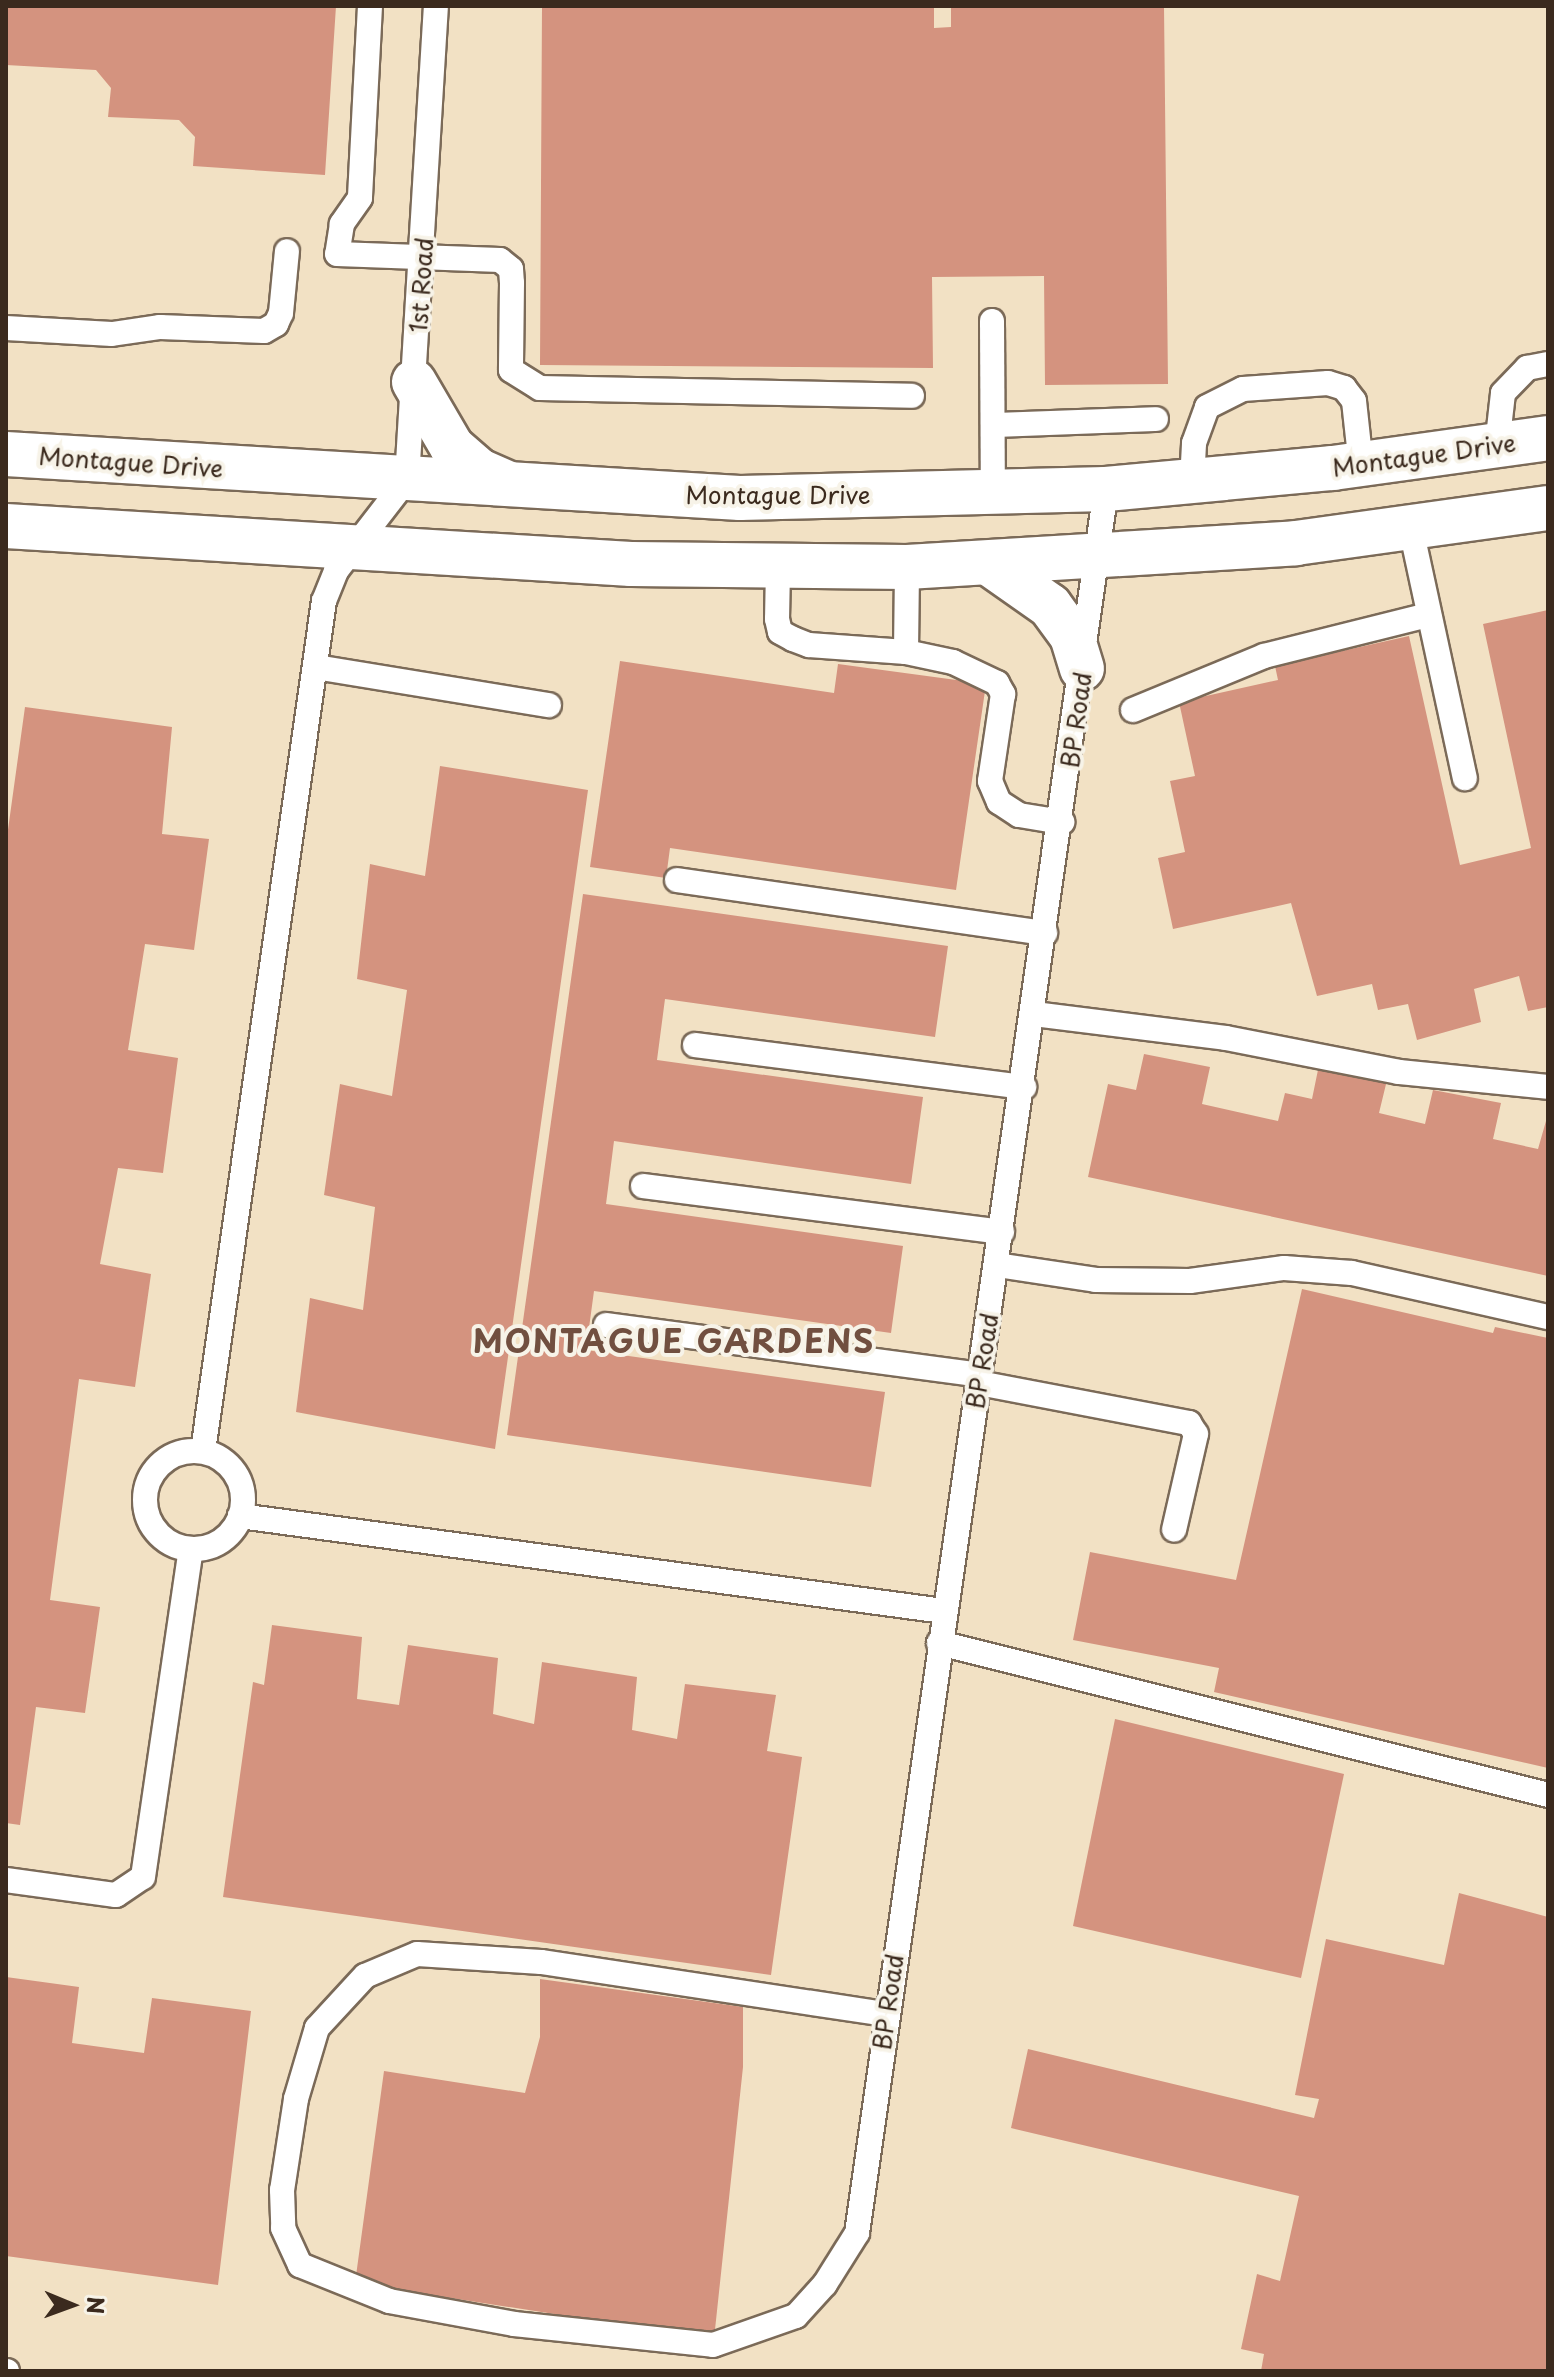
<!DOCTYPE html>
<html>
<head>
<meta charset="utf-8">
<style>
  body { margin:0 }
  #map { position:relative; width:1554px; height:2377px; overflow:hidden; background:#f2e1c4; font-family:"Playpen Sans",sans-serif }
  div>[style] { position:absolute }
  .building>* { inset:0; background:#d4937f }
  .roads { filter:drop-shadow(2px 0 #7b6a58) drop-shadow(-2px 0 #7b6a58) drop-shadow(0 2px #7b6a58) drop-shadow(0 -2px #7b6a58) }
  .service>* { height:24px; margin:-12px; padding:0 12px; transform-origin:12px; border-radius:12px; background:#fff }
  .service>.ring { margin:-12px; padding:0; box-sizing:content-box; background:none; border:24px solid #fff; border-radius:50% }
  .secondary>* { height:44px; margin:-22px; padding:0 22px; transform-origin:22px; border-radius:22px; background:#fff }
  span { translate:-50% -50%; white-space:nowrap; text-align:center; line-height:1.15; -webkit-text-stroke:8px #f7f3e8; paint-order:stroke }
  .street-label { font-size:24px; color:#3b2a1e }
  .district-label { font-size:32px; color:#714f40; font-weight:700; letter-spacing:2px }
  .frame { position:absolute; inset:0; border:8px solid #3b2a1e; pointer-events:none }
  .north { position:absolute; left:32px; top:2265px; width:80px; height:80px; -webkit-text-stroke:6px #f7f3e8; paint-order:stroke; rotate:91deg; font-size:22px; font-weight:700; line-height:32px; text-align:center; color:#3b2a1e }
  .north::after { content:''; display:block; margin:auto; width:28px; height:36px; background:#3b2a1e; clip-path:polygon(50% 0,100% 100%,50% 72%,0 100%) }
</style>
</head>
<body>
<div id="map">
  <div class="building">
    <div style="clip-path:polygon(6px 6px,336px 6px,325px 175px,193px 166px,195px 137px,179px 120px,108px 117px,111px 88px,96px 70px,6px 65px)"></div>
    <div style="clip-path:polygon(542px 6px,934px 6px,934px 28px,951px 27px,951px 6px,1164px 6px,1168px 384px,1045px 385px,1044px 276px,932px 277px,933px 368px,540px 365px)"></div>
    <div style="clip-path:polygon(1548px 610px,1548px 1007px,1528px 1011px,1519px 976px,1474px 989px,1481px 1022px,1417px 1040px,1408px 1004px,1378px 1010px,1372px 984px,1317px 996px,1291px 903px,1173px 929px,1158px 858px,1185px 852px,1170px 781px,1195px 776px,1179px 702px,1278px 680px,1275px 666px,1409px 636px,1460px 865px,1531px 848px,1483px 624px)"></div>
    <div style="clip-path:polygon(620px 661px,834px 693px,838px 664px,986px 684px,956px 890px,670px 848px,666px 878px,590px 867px)"></div>
    <div style="clip-path:polygon(25px 707px,172px 727px,162px 834px,209px 839px,194px 950px,145px 944px,128px 1050px,178px 1058px,163px 1173px,118px 1168px,100px 1264px,151px 1274px,135px 1387px,79px 1379px,50px 1600px,100px 1607px,85px 1713px,36px 1707px,20px 1825px,6px 1823px,6px 844px)"></div>
    <div style="clip-path:polygon(440px 766px,588px 790px,495px 1449px,296px 1412px,310px 1298px,363px 1310px,375px 1207px,324px 1195px,340px 1084px,392px 1096px,407px 990px,357px 979px,370px 864px,425px 876px)"></div>
    <div style="clip-path:polygon(583px 894px,948px 946px,935px 1037px,665px 999px,657px 1060px,923px 1097px,911px 1184px,614px 1141px,606px 1204px,903px 1246px,891px 1333px,594px 1291px,586px 1350px,885px 1392px,871px 1487px,507px 1435px)"></div>
    <div style="clip-path:polygon(1144px 1054px,1210px 1067px,1202px 1104px,1278px 1121px,1285px 1093px,1312px 1099px,1319px 1065px,1387px 1080px,1379px 1113px,1425px 1124px,1433px 1090px,1501px 1103px,1493px 1139px,1538px 1149px,1548px 1114px,1548px 1276px,1088px 1177px,1108px 1084px,1136px 1090px)"></div>
    <div style="clip-path:polygon(1302px 1289px,1493px 1333px,1495px 1327px,1548px 1338px,1548px 1768px,1214px 1692px,1219px 1668px,1073px 1640px,1090px 1552px,1236px 1580px)"></div>
    <div style="clip-path:polygon(272px 1625px,362px 1637px,357px 1699px,399px 1705px,408px 1645px,498px 1658px,493px 1714px,534px 1724px,542px 1662px,637px 1677px,632px 1730px,677px 1739px,685px 1684px,776px 1695px,767px 1751px,802px 1757px,771px 1975px,223px 1897px,253px 1682px,264px 1685px)"></div>
    <div style="clip-path:polygon(1115px 1719px,1344px 1774px,1301px 1978px,1073px 1926px)"></div>
    <div style="clip-path:polygon(1459px 1893px,1548px 1917px,1548px 2371px,1261px 2371px,1264px 2354px,1241px 2349px,1257px 2274px,1280px 2281px,1299px 2196px,1011px 2128px,1028px 2049px,1314px 2118px,1319px 2099px,1295px 2095px,1326px 1939px,1444px 1965px)"></div>
    <div style="clip-path:polygon(6px 1977px,79px 1987px,72px 2043px,144px 2053px,152px 1998px,251px 2011px,218px 2285px,6px 2256px)"></div>
    <div style="clip-path:polygon(540px 1979px,743px 2007px,743px 2067px,714px 2339px,355px 2283px,384px 2071px,525px 2093px,540px 2037px)"></div>
  </div>
  <div class="roads">
    <div class="service">
      <div style="left:370px;top:6px;width:192px;rotate:93deg"></div>
      <div style="left:360px;top:198px;width:32px;rotate:125deg"></div>
      <div style="left:342px;top:224px;width:30px;rotate:99deg"></div>
      <div style="left:337px;top:254px;width:163px;rotate:2.1deg"></div>
      <div style="left:500px;top:260px;width:14px;rotate:39deg"></div>
      <div style="left:511px;top:269px;width:14px;rotate:86deg"></div>
      <div style="left:512px;top:283px;width:87px;rotate:90.7deg"></div>
      <div style="left:511px;top:370px;width:34px;rotate:32deg"></div>
      <div style="left:540px;top:388px;width:372px;rotate:1.2deg"></div>
      <div style="left:992px;top:321px;width:172px;rotate:89.7deg"></div>
      <div style="left:6px;top:328px;width:106px;rotate:3.2deg"></div>
      <div style="left:112px;top:334px;width:49px;rotate:-8.3deg"></div>
      <div style="left:160px;top:327px;width:104px;rotate:2.2deg"></div>
      <div style="left:264px;top:331px;width:14px;rotate:-30deg"></div>
      <div style="left:276px;top:324px;width:12px;rotate:-66deg"></div>
      <div style="left:281px;top:313px;width:62px;rotate:-84.5deg"></div>
      <div style="left:994px;top:425px;width:162px;rotate:-2.1deg"></div>
      <div style="left:1497px;top:446px;width:53px;rotate:-83.5deg"></div>
      <div style="left:1503px;top:393px;width:35px;rotate:-46deg"></div>
      <div style="left:1527px;top:368px;width:21px;rotate:-11deg"></div>
      <div style="left:1192px;top:482px;width:39px;rotate:-87deg"></div>
      <div style="left:1194px;top:443px;width:38px;rotate:-70deg"></div>
      <div style="left:1207px;top:407px;width:40px;rotate:-26.6deg"></div>
      <div style="left:1243px;top:389px;width:85px;rotate:-4deg"></div>
      <div style="left:1328px;top:383px;width:17px;rotate:17deg"></div>
      <div style="left:1344px;top:388px;width:16px;rotate:52deg"></div>
      <div style="left:1354px;top:401px;width:64px;rotate:83.8deg"></div>
      <div style="left:1411px;top:529px;width:255px;rotate:77.8deg"></div>
      <div style="left:778px;top:568px;width:51px;rotate:91.1deg"></div>
      <div style="left:777px;top:619px;width:13px;rotate:77deg"></div>
      <div style="left:780px;top:632px;width:15px;rotate:28deg"></div>
      <div style="left:793px;top:639px;width:17px;rotate:21deg"></div>
      <div style="left:809px;top:645px;width:97px;rotate:4.1deg"></div>
      <div style="left:906px;top:652px;width:48px;rotate:12deg"></div>
      <div style="left:953px;top:662px;width:49px;rotate:25.5deg"></div>
      <div style="left:997px;top:683px;width:13px;rotate:61deg"></div>
      <div style="left:1003px;top:694px;width:88px;rotate:98.5deg"></div>
      <div style="left:990px;top:781px;width:23px;rotate:67deg"></div>
      <div style="left:999px;top:802px;width:24px;rotate:33deg"></div>
      <div style="left:1019px;top:815px;width:44px;rotate:9.2deg"></div>
      <div style="left:906px;top:652px;width:85px;rotate:-89.3deg"></div>
      <div style="left:316px;top:667px;width:236px;rotate:9.3deg"></div>
      <div style="left:1133px;top:710px;width:142px;rotate:-22.4deg"></div>
      <div style="left:1264px;top:656px;width:170px;rotate:-14deg"></div>
      <div style="left:677px;top:880px;width:372px;rotate:8.2deg"></div>
      <div style="left:1034px;top:1014px;width:193px;rotate:7.1deg"></div>
      <div style="left:1226px;top:1038px;width:176px;rotate:11.1deg"></div>
      <div style="left:1399px;top:1072px;width:150px;rotate:5.7deg"></div>
      <div style="left:695px;top:1045px;width:332px;rotate:7.3deg"></div>
      <div style="left:643px;top:1186px;width:362px;rotate:7.3deg"></div>
      <div style="left:997px;top:1265px;width:100px;rotate:8.6deg"></div>
      <div style="left:1096px;top:1280px;width:94px;rotate:0.6deg"></div>
      <div style="left:1190px;top:1281px;width:95px;rotate:-7.9deg"></div>
      <div style="left:1284px;top:1268px;width:68px;rotate:4.2deg"></div>
      <div style="left:1352px;top:1273px;width:201px;rotate:12.7deg"></div>
      <div style="left:606px;top:1325px;width:377px;rotate:7.6deg"></div>
      <div style="left:979px;top:1383px;width:214px;rotate:10.8deg"></div>
      <div style="left:1189px;top:1423px;width:13px;rotate:58deg"></div>
      <div style="left:1196px;top:1434px;width:98px;rotate:102.9deg"></div>
      <div style="left:203px;top:1451px;width:859px;rotate:-81.9deg"></div>
      <div style="left:324px;top:601px;width:32px;rotate:-68deg"></div>
      <div style="left:336px;top:571px;width:116px;rotate:-52.3deg"></div>
      <div style="left:407px;top:479px;width:474px;rotate:-86.5deg"></div>
      <div class="ring" style="left:145px;top:1451px;width:74px;height:74px"></div>
      <div style="left:240px;top:1516px;width:710px;rotate:7.69deg"></div>
      <div style="left:939px;top:1643px;width:628px;rotate:14.01deg"></div>
      <div style="left:6px;top:1880px;width:111px;rotate:7.8deg"></div>
      <div style="left:116px;top:1895px;width:32px;rotate:-34deg"></div>
      <div style="left:143px;top:1877px;width:331px;rotate:-81.7deg"></div>
      <div style="left:885px;top:2014px;width:348px;rotate:-171.4deg"></div>
      <div style="left:541px;top:1962px;width:124px;rotate:-176.3deg"></div>
      <div style="left:417px;top:1954px;width:56px;rotate:157.1deg"></div>
      <div style="left:365px;top:1976px;width:71px;rotate:132.7deg"></div>
      <div style="left:317px;top:2028px;width:74px;rotate:106.5deg"></div>
      <div style="left:296px;top:2099px;width:92px;rotate:98.7deg"></div>
      <div style="left:282px;top:2190px;width:38px;rotate:88deg"></div>
      <div style="left:283px;top:2228px;width:41px;rotate:65.3deg"></div>
      <div style="left:300px;top:2265px;width:96px;rotate:22deg"></div>
      <div style="left:389px;top:2301px;width:127px;rotate:10.4deg"></div>
      <div style="left:514px;top:2324px;width:200px;rotate:6deg"></div>
      <div style="left:713px;top:2345px;width:88px;rotate:-19.3deg"></div>
      <div style="left:796px;top:2316px;width:43px;rotate:-47.8deg"></div>
      <div style="left:825px;top:2284px;width:60px;rotate:-57.9deg"></div>
      <div style="left:857px;top:2233px;width:1762px;rotate:-81.87deg"></div>
      <div style="left:6px;top:2371px;width:1px"></div>
    </div>
    <div class="secondary">
      <div style="left:414px;top:382px;width:75px;rotate:59.7deg"></div>
      <div style="left:452px;top:447px;width:37px;rotate:41deg"></div>
      <div style="left:480px;top:471px;width:30px;rotate:24deg"></div>
      <div style="left:6px;top:454px;width:735px;rotate:3.43deg"></div>
      <div style="left:740px;top:498px;width:366px;rotate:-1.4deg"></div>
      <div style="left:1106px;top:489px;width:228px;rotate:-5.3deg"></div>
      <div style="left:1333px;top:468px;width:217px;rotate:-7.9deg"></div>
      <div style="left:6px;top:526px;width:626px;rotate:3.48deg"></div>
      <div style="left:631px;top:564px;width:276px;rotate:0.6deg"></div>
      <div style="left:907px;top:567px;width:390px;rotate:-3.5deg"></div>
      <div style="left:1296px;top:543px;width:254px;rotate:-7.9deg"></div>
      <div style="left:990px;top:564px;width:73px;rotate:35deg"></div>
      <div style="left:1050px;top:606px;width:37px;rotate:54deg"></div>
      <div style="left:1072px;top:636px;width:34px;rotate:73deg"></div>
    </div>
  </div>
  <div class="street-label">
    <span style="left:421px;top:285px;rotate:-86deg">1st Road</span>
    <span style="left:1424px;top:455px;rotate:-8deg">Montague Drive</span>
    <span style="left:131px;top:462px;rotate:4deg">Montague Drive</span>
    <span style="left:778px;top:495px">Montague Drive</span>
    <span style="left:1076px;top:720px;rotate:-82deg">BP Road</span>
    <span style="left:982px;top:1361px;rotate:-81deg">BP Road</span>
    <span style="left:888px;top:2002px;rotate:-82deg">BP Road</span>
  </div>
  <div class="district-label">
    <span style="left:674px;top:1340px">MONTAGUE GARDENS</span>
  </div>
  <div class="frame"></div>
  <div class="north">N</div>
</div>
</body>
</html>
